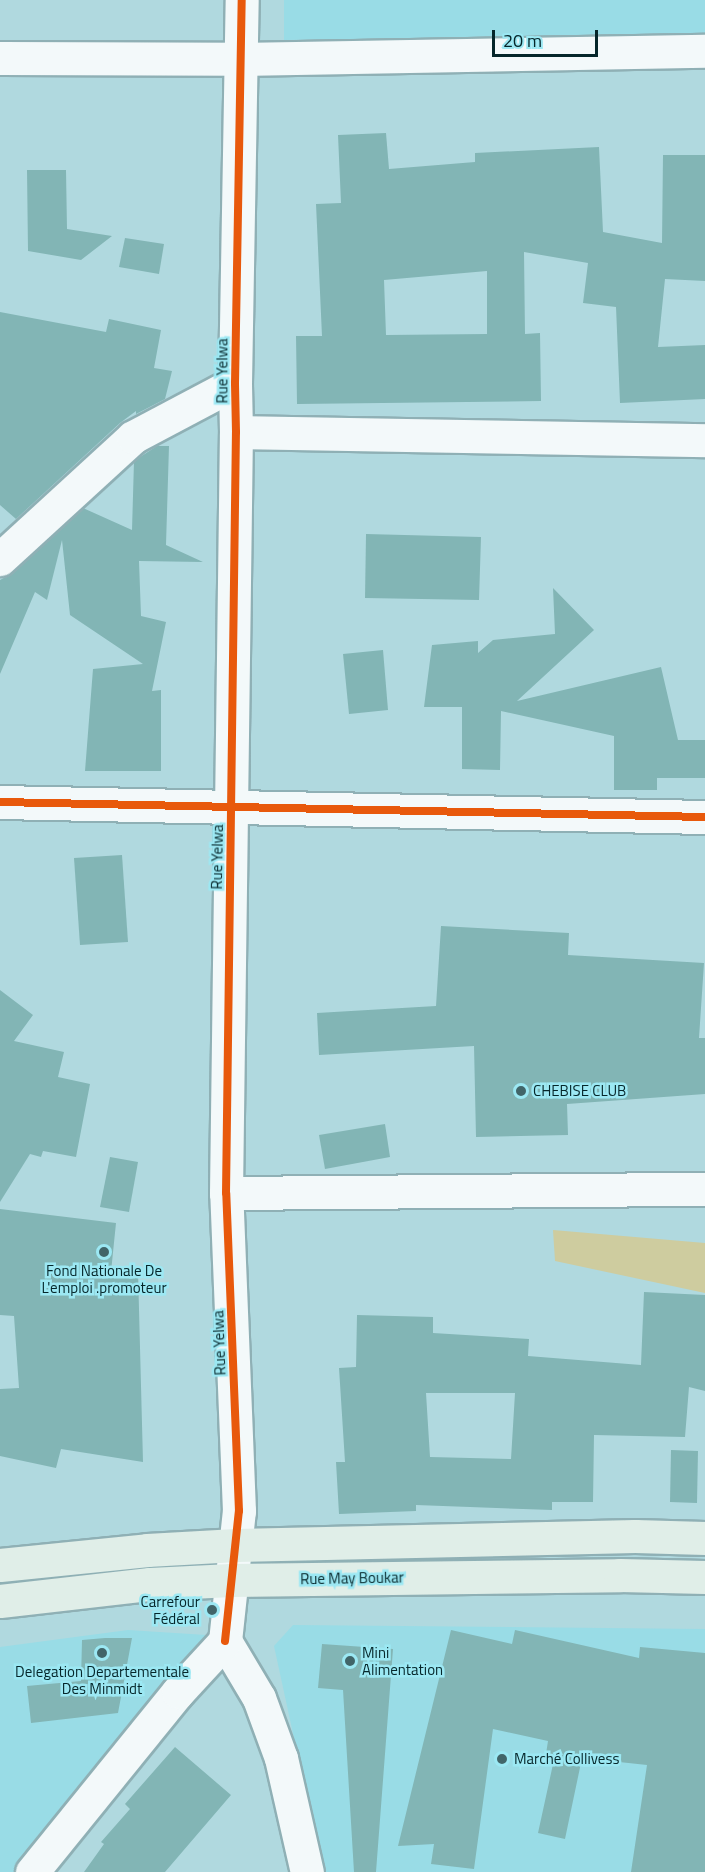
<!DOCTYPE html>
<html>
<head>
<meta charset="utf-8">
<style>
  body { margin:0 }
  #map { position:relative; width:705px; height:1872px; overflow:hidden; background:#b0d9df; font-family:"Titillium Web",sans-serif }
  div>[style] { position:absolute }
  .built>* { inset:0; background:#99dce6 }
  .green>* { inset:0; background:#cecc9f }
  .building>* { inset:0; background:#82b5b5 }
  .roads { filter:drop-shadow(2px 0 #8fb0b5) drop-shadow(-2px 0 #8fb0b5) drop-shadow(0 2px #8fb0b5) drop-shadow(0 -2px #8fb0b5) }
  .minor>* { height:33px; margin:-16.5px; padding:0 16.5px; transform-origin:16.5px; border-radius:16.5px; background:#f3f9fa }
  .major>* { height:33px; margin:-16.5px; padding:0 16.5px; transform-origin:16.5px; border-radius:16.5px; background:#e0eee8 }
  .cycleway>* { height:8px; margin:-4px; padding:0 4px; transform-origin:4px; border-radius:4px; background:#e8590c }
  .dots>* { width:16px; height:16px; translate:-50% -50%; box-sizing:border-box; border:3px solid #9ce8f3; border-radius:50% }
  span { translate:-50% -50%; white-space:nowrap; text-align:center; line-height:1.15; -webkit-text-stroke:5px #9ce8f3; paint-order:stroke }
  .street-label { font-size:15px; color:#05262a }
  .poi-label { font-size:15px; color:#05262a }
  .left { translate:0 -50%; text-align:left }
  .right { translate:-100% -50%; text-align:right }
  .scale { position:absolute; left:492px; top:30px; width:106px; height:27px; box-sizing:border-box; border:3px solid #05262a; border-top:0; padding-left:8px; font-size:18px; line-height:21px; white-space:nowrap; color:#05262a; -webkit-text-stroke:4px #9ce8f3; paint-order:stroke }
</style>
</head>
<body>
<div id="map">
  <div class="built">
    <div style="clip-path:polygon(284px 0,705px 0,705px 35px,284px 40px)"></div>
    <div style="clip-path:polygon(293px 1625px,705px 1629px,705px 1872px,323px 1872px,274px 1646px)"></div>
    <div style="clip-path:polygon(128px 1630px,222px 1636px,36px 1872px,0 1872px,0 1647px)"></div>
  </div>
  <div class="green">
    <div style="clip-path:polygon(553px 1230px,705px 1243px,705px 1293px,555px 1261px)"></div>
  </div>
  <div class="building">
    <div style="clip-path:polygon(evenodd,386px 133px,389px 169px,475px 162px,475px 153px,599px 147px,603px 232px,662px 243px,663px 155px,705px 155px,705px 281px,665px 279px,658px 347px,705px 345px,705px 399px,620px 403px,616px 307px,583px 303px,588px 263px,524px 252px,525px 334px,540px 333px,541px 401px,297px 404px,296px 336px,322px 336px,316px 204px,341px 203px,338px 135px,386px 133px,487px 271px,487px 334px,386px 335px,384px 280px,487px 271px)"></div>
    <div style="clip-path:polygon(27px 170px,66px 170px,67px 229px,112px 236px,81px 260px,28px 251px)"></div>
    <div style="clip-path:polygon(125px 238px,164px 244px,159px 274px,119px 267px)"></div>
    <div style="clip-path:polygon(0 312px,106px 332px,109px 319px,161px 330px,154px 368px,172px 371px,165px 399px,136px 414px,136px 411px,120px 423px,16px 519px,0 505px)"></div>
    <div style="clip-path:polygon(157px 446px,169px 446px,166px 545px,203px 562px,139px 561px,141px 616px,166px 622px,152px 691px,161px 690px,161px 771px,85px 771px,93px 669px,143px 664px,70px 615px,62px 540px,47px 600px,35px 592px,0 674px,0 580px,13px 573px,83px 508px,132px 530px,134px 461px)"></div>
    <div style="clip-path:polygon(366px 534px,481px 537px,479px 600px,365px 598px)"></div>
    <div style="clip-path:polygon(553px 588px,594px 630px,517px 701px,661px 667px,678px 740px,705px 740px,705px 778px,657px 778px,657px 790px,614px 790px,614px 736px,501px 711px,500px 770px,462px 769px,462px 707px,424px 707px,432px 645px,478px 641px,478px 653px,493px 640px,555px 634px)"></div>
    <div style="clip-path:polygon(383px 650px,388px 710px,349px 714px,343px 654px)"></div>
    <div style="clip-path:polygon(122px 855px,128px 942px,80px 945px,74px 858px)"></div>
    <div style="clip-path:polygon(441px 926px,569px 933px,568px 955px,704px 963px,699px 1038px,705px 1038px,705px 1094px,567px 1104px,568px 1135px,476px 1137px,474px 1046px,319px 1055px,317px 1013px,436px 1006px)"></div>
    <div style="clip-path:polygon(0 990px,33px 1015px,14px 1041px,64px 1052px,58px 1077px,90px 1084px,76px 1157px,43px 1151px,41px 1157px,30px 1154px,0 1202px)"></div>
    <div style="clip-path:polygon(385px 1124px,390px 1157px,325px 1169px,319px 1135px)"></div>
    <div style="clip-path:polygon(110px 1157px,138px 1162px,129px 1212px,100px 1207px)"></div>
    <div style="clip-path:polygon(0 1209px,116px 1223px,111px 1272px,138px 1271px,143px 1462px,61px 1449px,56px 1468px,0 1456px,0 1389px,19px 1388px,14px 1316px,0 1315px)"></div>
    <div style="clip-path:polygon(evenodd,644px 1292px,705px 1295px,705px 1391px,689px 1387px,685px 1437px,594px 1435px,593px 1502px,552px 1502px,552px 1510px,416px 1505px,416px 1511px,339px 1514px,336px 1462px,345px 1462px,339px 1368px,356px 1367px,357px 1315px,433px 1317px,433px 1333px,529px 1339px,528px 1356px,641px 1365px,644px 1292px,426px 1393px,515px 1393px,511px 1459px,430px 1457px,426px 1393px)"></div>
    <div style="clip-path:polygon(671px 1450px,698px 1451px,697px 1503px,670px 1502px)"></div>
    <div style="clip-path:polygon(451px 1630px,512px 1644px,515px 1630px,639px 1658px,640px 1647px,705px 1653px,705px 1872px,631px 1872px,647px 1765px,582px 1758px,565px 1839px,538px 1833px,555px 1755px,546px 1754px,548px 1741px,493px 1729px,474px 1869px,431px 1864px,434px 1844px,398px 1846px)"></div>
    <div style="clip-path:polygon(105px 1638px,132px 1638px,118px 1713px,31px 1723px,27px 1686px,81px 1681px,82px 1640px)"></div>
    <div style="clip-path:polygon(322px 1644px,393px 1649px,376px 1872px,354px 1872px,343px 1690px,318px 1688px)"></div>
    <div style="clip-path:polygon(175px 1747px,231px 1795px,165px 1872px,84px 1872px,104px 1844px,101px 1842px,130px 1809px,125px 1804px)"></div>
  </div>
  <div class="roads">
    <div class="minor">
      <div style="left:0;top:58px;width:239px;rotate:0.2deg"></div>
      <div style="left:239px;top:59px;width:466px;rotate:-1deg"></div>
      <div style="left:236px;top:432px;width:469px;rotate:1deg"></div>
      <div style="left:0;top:559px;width:180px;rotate:-42.5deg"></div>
      <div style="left:133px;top:437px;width:115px;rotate:-27.9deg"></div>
      <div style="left:0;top:802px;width:705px;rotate:1.22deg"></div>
      <div style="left:226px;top:1193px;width:479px;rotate:-0.5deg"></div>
      <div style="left:225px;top:1641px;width:131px;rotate:-83.9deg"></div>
      <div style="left:239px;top:1511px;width:318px;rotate:-92.3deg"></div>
      <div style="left:226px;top:1193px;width:761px;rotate:-89.25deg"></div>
      <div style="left:236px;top:432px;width:49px;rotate:-91.2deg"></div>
      <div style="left:235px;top:383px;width:383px;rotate:-89deg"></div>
      <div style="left:225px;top:1641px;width:66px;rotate:59.2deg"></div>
      <div style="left:259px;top:1698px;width:64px;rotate:69.9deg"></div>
      <div style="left:281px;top:1758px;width:117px;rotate:77.2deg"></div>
      <div style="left:32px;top:1872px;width:232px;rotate:-51deg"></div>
      <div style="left:178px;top:1692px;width:69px;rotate:-47.3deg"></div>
    </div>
    <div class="major">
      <div style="left:0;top:1565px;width:148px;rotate:-5.8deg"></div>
      <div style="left:147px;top:1550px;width:89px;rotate:-3.2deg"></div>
      <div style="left:236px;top:1545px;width:399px;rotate:-1.3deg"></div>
      <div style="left:635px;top:1536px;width:70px;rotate:1.6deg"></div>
      <div style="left:0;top:1601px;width:151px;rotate:-6.5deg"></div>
      <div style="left:150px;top:1584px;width:81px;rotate:-2.8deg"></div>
      <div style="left:231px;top:1580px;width:389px;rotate:-0.7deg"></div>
      <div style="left:620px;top:1575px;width:85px;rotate:1.3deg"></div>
    </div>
  </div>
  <div class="cycleway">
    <div style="left:0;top:802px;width:705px;rotate:1.22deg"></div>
    <div style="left:225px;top:1641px;width:131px;rotate:-83.9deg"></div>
    <div style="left:239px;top:1511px;width:318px;rotate:-92.3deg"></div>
    <div style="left:226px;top:1193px;width:761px;rotate:-89.25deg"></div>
    <div style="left:236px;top:432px;width:49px;rotate:-91.2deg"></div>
    <div style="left:235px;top:383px;width:383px;rotate:-89deg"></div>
  </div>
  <div class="dots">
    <div style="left:521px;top:1091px;background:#416569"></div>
    <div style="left:104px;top:1252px;background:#416569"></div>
    <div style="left:212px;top:1610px;background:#416569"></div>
    <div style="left:102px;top:1653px;background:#416569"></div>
    <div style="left:350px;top:1661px;background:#416569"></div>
    <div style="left:502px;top:1759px;background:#416569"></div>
  </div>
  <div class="street-label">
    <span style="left:222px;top:371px;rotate:-90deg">Rue Yelwa</span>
    <span style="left:217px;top:857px;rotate:-89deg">Rue Yelwa</span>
    <span style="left:219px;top:1343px;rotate:-92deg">Rue Yelwa</span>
    <span style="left:352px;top:1578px;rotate:-1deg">Rue May Boukar</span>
  </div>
  <div class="poi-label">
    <span class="left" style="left:533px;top:1091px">CHEBISE CLUB</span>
    <span style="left:104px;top:1279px">Fond Nationale De<br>L'emploi .promoteur</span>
    <span class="right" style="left:200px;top:1610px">Carrefour<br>Fédéral</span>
    <span class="left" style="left:362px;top:1661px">Mini<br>Alimentation</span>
    <span style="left:102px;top:1680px">Delegation Departementale<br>Des Minmidt</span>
    <span class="left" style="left:514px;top:1759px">Marché Collivess</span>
  </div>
  <div class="scale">20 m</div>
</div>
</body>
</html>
